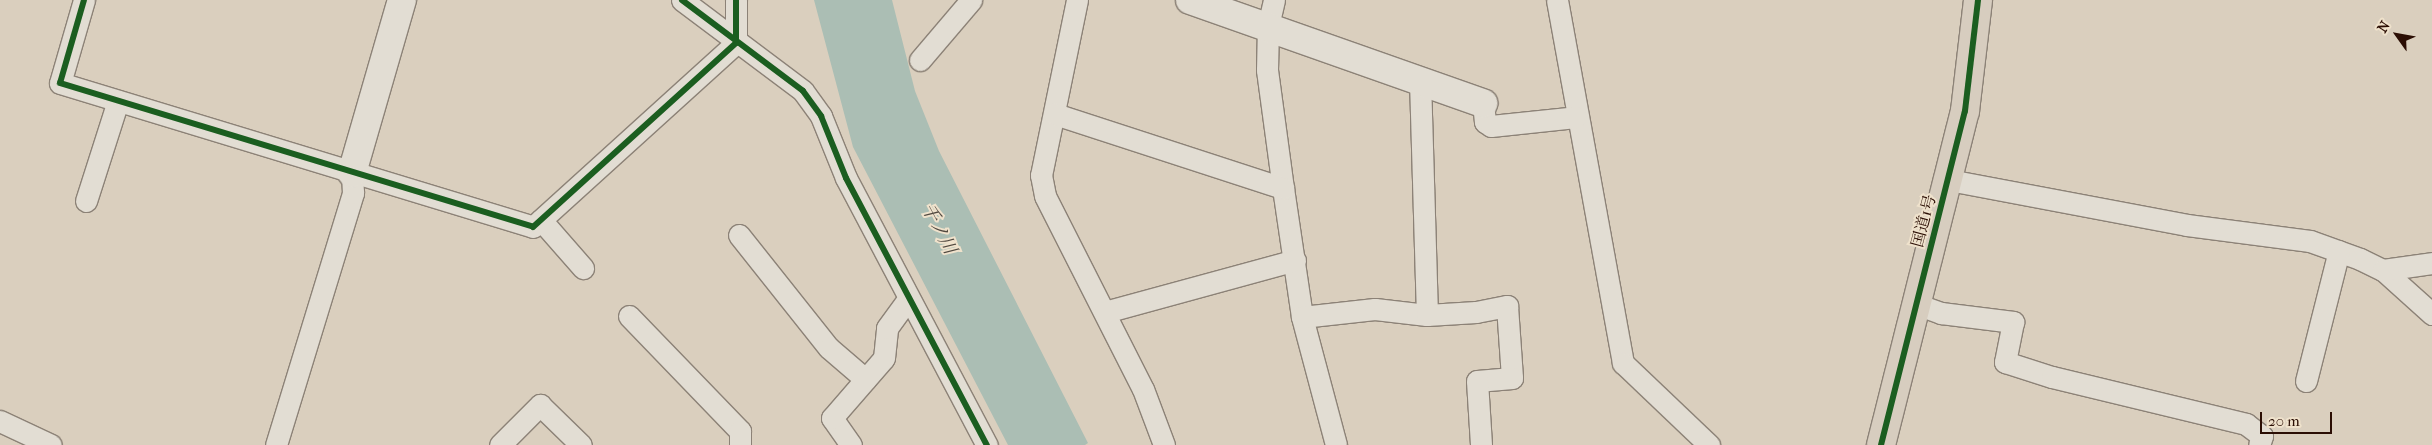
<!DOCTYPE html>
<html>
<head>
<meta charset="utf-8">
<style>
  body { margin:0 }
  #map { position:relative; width:2432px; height:445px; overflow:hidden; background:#dacfbe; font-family:"IM FELL French Canon","Noto Serif JP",serif }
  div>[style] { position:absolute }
  .water>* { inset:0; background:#abbeb4 }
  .roads { filter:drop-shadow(1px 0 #8c8277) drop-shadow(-1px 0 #8c8277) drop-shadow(0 1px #8c8277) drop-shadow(0 -1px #8c8277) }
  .street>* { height:21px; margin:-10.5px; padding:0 10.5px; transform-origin:10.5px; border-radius:10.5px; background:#e2ddd3 }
  .secondary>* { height:28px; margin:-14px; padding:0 14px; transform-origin:14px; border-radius:14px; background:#e2ddd3 }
  .highway>* { height:28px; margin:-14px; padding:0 14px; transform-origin:14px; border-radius:14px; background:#d7cdbf }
  .cycleway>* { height:6px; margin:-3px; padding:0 3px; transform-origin:3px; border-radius:3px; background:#1b5e20 }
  span { translate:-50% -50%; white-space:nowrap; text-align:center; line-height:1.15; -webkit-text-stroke:4px #efe2cc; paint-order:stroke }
  .street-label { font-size:16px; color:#2b0e04 }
  .water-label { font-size:18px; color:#514940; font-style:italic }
  .north { position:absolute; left:2372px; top:10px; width:50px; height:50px; -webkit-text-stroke:4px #efe2cc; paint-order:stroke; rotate:302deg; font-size:14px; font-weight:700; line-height:20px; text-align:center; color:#2b0e04 }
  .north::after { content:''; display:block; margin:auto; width:18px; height:22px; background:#2b0e04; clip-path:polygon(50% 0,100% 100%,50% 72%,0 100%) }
  .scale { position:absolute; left:2260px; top:412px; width:72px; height:22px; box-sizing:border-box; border:2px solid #2b0e04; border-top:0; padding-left:6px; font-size:15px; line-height:18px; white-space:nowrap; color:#2b0e04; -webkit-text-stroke:4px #efe2cc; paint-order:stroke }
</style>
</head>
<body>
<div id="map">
  <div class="water">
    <div style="clip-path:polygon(814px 0,892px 0,915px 91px,939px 151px,1088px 443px,1085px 445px,1008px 445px,853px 147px)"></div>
  </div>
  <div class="roads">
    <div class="street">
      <div style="left:84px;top:0;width:86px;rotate:106.1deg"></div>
      <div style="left:60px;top:83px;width:494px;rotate:16.9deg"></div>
      <div style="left:533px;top:227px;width:274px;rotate:-42.2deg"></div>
      <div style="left:736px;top:43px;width:43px;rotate:-90deg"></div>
      <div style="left:682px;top:0;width:151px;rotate:36.9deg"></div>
      <div style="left:803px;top:91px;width:31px;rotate:54deg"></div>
      <div style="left:821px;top:116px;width:67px;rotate:68deg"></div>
      <div style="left:846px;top:178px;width:302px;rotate:62.2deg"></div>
      <div style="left:1077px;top:0;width:179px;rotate:101.6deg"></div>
      <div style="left:1041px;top:175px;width:21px;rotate:79deg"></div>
      <div style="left:1045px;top:196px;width:216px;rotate:63.1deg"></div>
      <div style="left:1143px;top:389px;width:60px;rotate:69.4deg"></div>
      <div style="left:1274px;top:0;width:27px;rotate:103deg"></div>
      <div style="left:1268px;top:26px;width:44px;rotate:91.3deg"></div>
      <div style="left:1267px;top:70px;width:119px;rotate:82.3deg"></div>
      <div style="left:1283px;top:188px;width:130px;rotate:81.6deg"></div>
      <div style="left:1302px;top:317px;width:132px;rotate:75.1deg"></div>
      <div style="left:1557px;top:0;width:369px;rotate:79.7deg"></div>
      <div style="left:1623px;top:363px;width:119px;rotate:43.6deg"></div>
      <div style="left:920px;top:60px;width:79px;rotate:-49.6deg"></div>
      <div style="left:1420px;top:80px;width:235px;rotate:88.3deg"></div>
      <div style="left:1483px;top:103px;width:19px;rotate:84deg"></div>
      <div style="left:1485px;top:122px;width:7px;rotate:34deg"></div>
      <div style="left:1491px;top:126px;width:85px;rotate:-6deg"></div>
      <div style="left:1055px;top:114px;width:240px;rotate:18deg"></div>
      <div style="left:1949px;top:180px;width:242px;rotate:10.7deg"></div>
      <div style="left:2187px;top:225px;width:124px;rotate:7.4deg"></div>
      <div style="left:2310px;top:241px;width:53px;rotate:19.8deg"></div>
      <div style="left:2360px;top:259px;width:25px;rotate:26deg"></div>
      <div style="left:2383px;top:270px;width:66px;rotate:41.9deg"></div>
      <div style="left:86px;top:201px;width:105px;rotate:-72.3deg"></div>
      <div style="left:541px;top:220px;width:64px;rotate:48.8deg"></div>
      <div style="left:739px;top:235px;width:144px;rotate:51.5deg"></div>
      <div style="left:829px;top:348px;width:48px;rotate:40.7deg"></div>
      <div style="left:2383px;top:270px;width:49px;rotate:-8.1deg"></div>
      <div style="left:1916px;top:304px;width:27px;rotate:20deg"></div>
      <div style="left:1941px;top:313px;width:73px;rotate:7.1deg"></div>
      <div style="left:2013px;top:322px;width:41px;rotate:101.3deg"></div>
      <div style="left:2005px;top:362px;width:49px;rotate:17.7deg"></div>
      <div style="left:2052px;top:377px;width:200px;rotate:13.6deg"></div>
      <div style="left:2246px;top:424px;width:20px;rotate:37deg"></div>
      <div style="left:2262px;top:436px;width:9px;rotate:108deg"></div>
      <div style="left:1105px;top:312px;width:197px;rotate:-15.3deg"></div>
      <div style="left:629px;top:316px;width:160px;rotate:46deg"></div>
      <div style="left:740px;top:431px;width:14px;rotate:90deg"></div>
      <div style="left:1302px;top:317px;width:73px;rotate:-6.3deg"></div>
      <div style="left:1375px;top:309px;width:52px;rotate:6.6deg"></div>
      <div style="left:1427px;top:315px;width:49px;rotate:-3.5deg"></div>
      <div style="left:1476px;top:312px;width:32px;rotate:-11deg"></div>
      <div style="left:1507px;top:306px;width:72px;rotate:86deg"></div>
      <div style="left:1512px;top:378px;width:35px;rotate:175deg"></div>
      <div style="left:1477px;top:381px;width:64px;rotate:86.4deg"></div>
      <div style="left:2306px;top:381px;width:134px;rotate:-75.8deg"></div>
      <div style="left:0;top:421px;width:56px;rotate:25.2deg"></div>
      <div style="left:276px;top:445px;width:264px;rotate:-73deg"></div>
      <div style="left:353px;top:193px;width:20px;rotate:-93deg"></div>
      <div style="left:500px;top:445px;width:57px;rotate:-45deg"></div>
      <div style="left:540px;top:405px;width:57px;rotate:44.3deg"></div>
      <div style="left:851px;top:445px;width:33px;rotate:-125deg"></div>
      <div style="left:832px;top:418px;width:79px;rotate:-49.1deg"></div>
      <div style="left:884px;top:358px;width:30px;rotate:-84deg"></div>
      <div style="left:887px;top:328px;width:36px;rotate:-54deg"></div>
    </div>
    <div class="secondary">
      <div style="left:1190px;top:0;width:311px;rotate:19.4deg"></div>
      <div style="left:352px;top:173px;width:180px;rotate:-73.9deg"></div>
    </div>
    <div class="highway">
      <div style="left:1881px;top:445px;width:344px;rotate:-75.9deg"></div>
      <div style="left:1965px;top:111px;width:112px;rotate:-83.3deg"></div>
    </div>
  </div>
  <div class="cycleway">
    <div style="left:84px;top:0;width:86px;rotate:106.1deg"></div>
    <div style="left:60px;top:83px;width:494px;rotate:16.9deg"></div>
    <div style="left:533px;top:227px;width:274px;rotate:-42.2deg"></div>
    <div style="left:736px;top:43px;width:43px;rotate:-90deg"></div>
    <div style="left:682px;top:0;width:151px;rotate:36.9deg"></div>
    <div style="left:803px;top:91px;width:31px;rotate:54deg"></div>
    <div style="left:821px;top:116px;width:67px;rotate:68deg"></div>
    <div style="left:846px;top:178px;width:302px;rotate:62.2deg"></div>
    <div style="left:1881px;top:445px;width:344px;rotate:-75.9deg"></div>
    <div style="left:1965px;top:111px;width:112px;rotate:-83.3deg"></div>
  </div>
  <div class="street-label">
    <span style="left:1924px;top:221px;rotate:-75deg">国道1号</span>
  </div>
  <div class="water-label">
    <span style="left:938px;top:229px;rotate:62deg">千ノ川</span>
  </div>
  <div class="north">N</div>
  <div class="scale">20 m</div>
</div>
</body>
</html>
